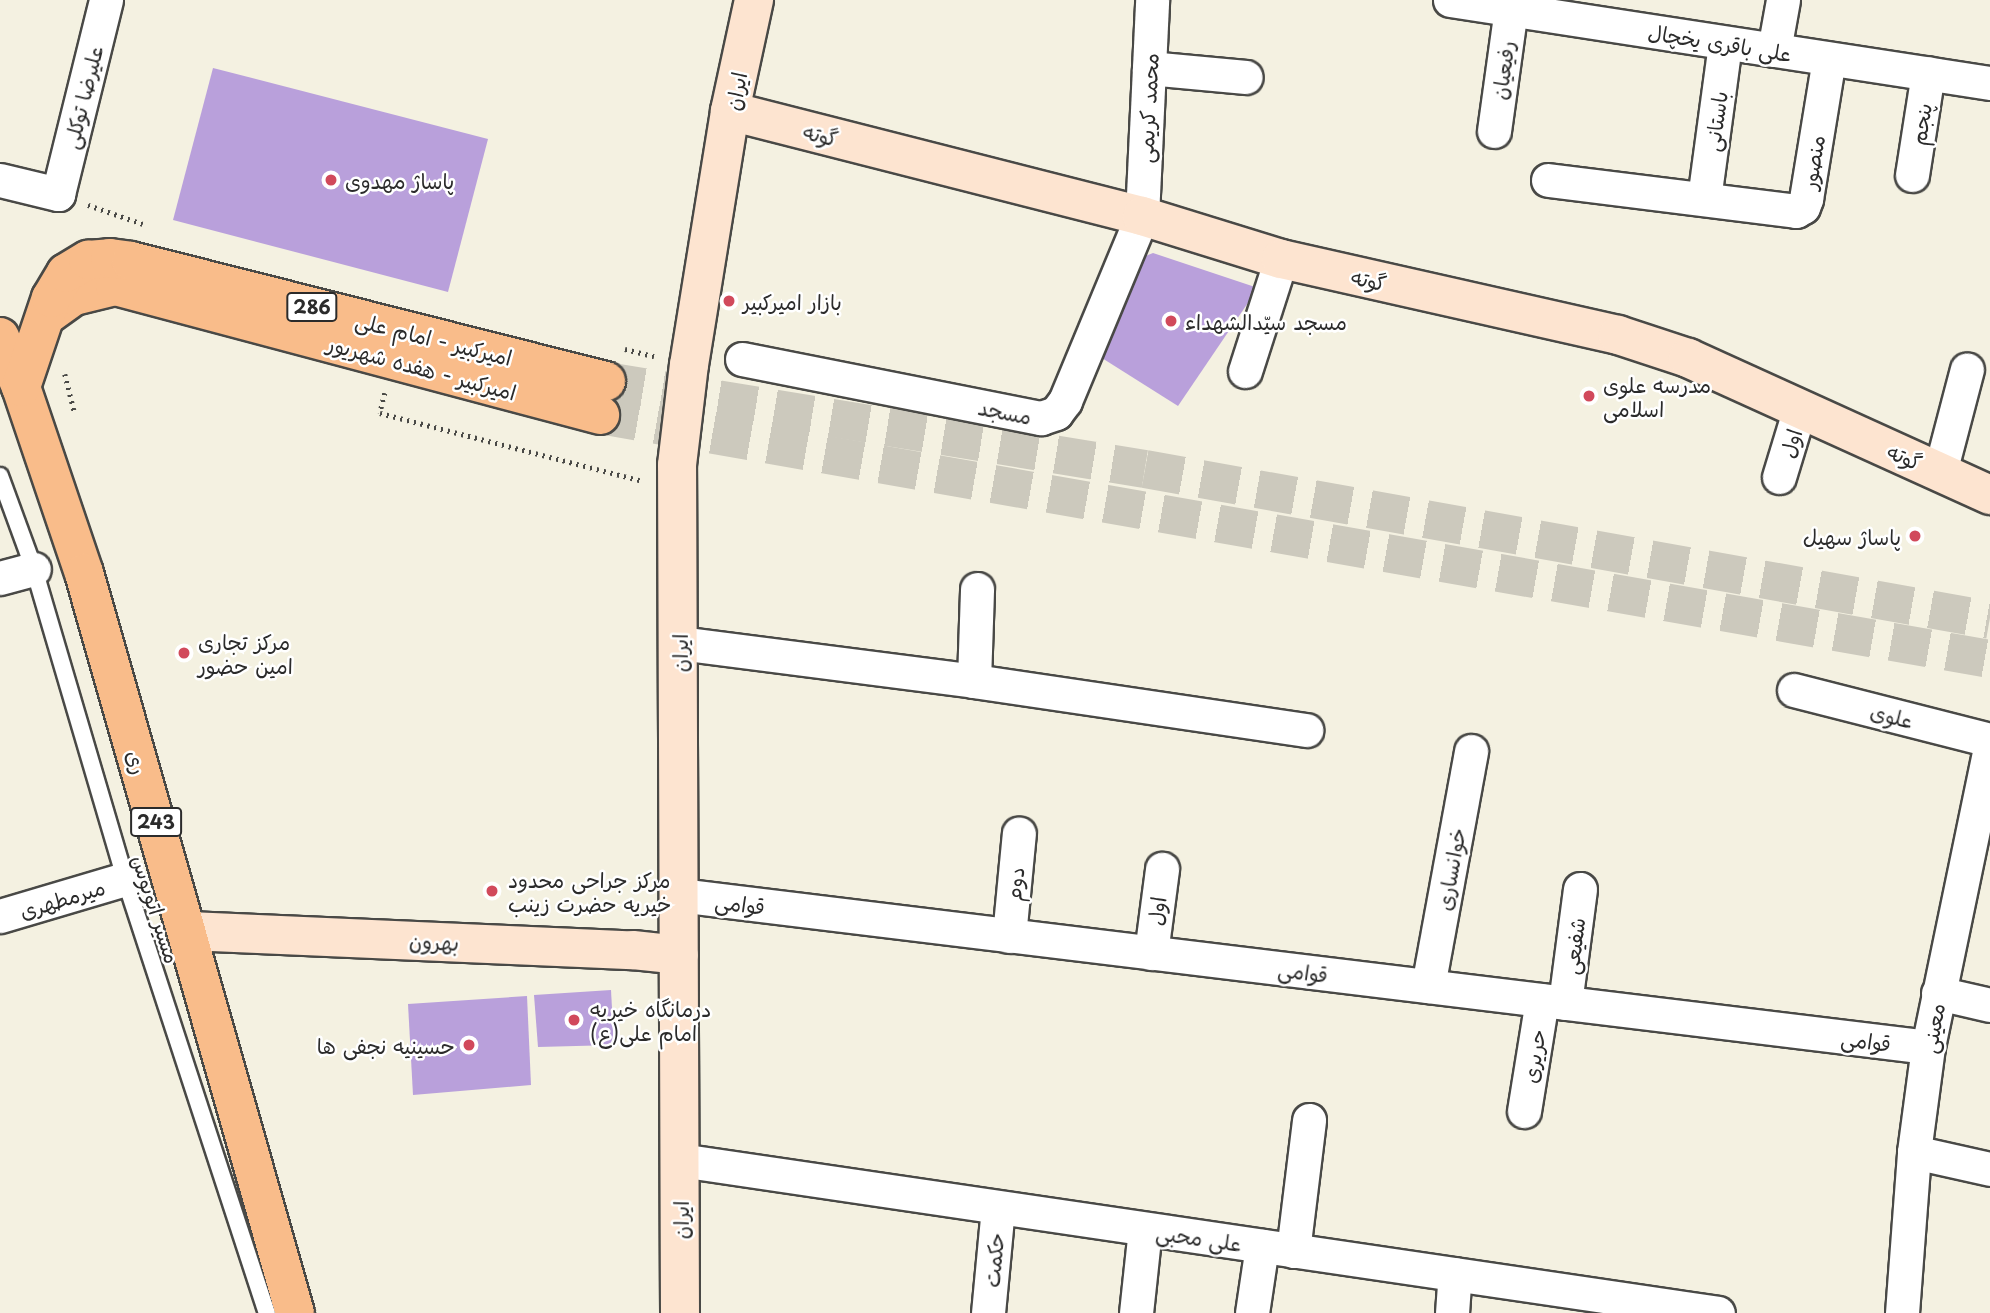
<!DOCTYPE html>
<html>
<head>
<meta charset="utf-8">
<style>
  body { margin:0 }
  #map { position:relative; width:1990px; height:1313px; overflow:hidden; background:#f4f1e1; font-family:"Playpen Sans","Playpen Sans Arabic",sans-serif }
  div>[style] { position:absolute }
  .building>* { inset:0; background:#b9a0db }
  .primary-tunnel>* { height:38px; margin-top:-19px; transform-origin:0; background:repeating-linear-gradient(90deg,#ccc9bd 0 38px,transparent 0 57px) }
  .path>* { height:4.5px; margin-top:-2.25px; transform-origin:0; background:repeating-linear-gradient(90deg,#494946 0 2px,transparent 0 7px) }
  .roads { filter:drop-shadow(2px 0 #494946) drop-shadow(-2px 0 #494946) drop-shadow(0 2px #494946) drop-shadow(0 -2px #494946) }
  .lane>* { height:16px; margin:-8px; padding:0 8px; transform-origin:8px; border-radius:8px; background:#fff }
  .street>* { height:33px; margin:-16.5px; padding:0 16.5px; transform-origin:16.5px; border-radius:16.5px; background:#fff }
  .secondary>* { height:38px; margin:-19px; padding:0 19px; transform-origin:19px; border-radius:19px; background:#fde4d0 }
  .primary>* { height:38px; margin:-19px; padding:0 19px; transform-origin:19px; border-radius:19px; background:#f9bc8a }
  .dots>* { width:19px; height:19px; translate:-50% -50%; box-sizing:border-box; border:4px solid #fff; border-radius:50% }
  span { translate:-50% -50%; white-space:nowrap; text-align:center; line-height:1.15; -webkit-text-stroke:5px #fff; paint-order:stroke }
  .shield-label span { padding:2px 5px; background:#fff; border:2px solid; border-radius:5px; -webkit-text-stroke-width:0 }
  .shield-label { font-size:19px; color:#2b2b2b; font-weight:700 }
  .street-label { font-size:21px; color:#2b2b2b }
  .poi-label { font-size:21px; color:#2b2b2b }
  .left { translate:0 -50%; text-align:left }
  .right { translate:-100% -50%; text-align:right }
</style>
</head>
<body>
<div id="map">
  <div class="building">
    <div style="clip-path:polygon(213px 68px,488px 139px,448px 292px,173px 220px)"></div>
    <div style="clip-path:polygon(1153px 253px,1258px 288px,1178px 406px,1094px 353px,1128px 263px)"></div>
    <div style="clip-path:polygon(611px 990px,614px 1045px,538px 1047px,534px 995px)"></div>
    <div style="clip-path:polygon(527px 996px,531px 1085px,413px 1095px,408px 1004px)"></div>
  </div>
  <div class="primary-tunnel">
    <div style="left:606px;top:381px;width:546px;rotate:9.27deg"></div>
    <div style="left:1145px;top:469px;width:858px;rotate:10.13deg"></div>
    <div style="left:600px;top:415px;width:1411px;rotate:9.96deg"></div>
  </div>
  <div class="path">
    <div style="left:88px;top:205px;width:58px;rotate:19.1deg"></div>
    <div style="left:625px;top:349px;width:30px;rotate:14deg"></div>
    <div style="left:65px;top:374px;width:38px;rotate:76deg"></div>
    <div style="left:385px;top:393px;width:21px;rotate:104deg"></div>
    <div style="left:380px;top:413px;width:271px;rotate:14.5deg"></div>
  </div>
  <div class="roads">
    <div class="lane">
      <div style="left:0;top:476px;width:99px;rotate:69.9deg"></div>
      <div style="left:34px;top:569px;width:323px;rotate:73.6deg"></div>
      <div style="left:125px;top:879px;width:457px;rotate:71.9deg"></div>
    </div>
    <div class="street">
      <div style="left:1450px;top:0;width:546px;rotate:8.74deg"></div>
      <div style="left:1774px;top:50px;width:51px;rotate:-79.8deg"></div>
      <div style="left:1149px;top:68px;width:97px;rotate:5.3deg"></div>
      <div style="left:1494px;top:131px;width:123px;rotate:-82.1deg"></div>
      <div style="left:1912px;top:175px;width:103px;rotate:-81.1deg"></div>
      <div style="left:0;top:180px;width:60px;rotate:13.6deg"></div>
      <div style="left:58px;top:194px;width:200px;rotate:-76.1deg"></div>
      <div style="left:1548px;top:180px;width:250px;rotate:7.1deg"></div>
      <div style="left:1796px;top:211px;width:8px;rotate:-30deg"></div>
      <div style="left:1803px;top:207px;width:9px;rotate:-69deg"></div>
      <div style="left:1806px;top:199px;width:142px;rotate:-80.7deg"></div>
      <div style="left:1704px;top:199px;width:157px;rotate:-82.3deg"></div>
      <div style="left:742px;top:359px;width:305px;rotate:11.2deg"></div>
      <div style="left:1041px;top:418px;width:16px;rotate:-18deg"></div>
      <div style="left:1056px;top:413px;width:15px;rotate:-53deg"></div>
      <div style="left:1065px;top:401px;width:200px;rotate:-67.4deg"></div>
      <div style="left:1142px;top:216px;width:216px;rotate:-87.3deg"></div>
      <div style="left:1245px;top:371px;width:118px;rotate:-72.2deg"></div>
      <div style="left:1940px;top:472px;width:106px;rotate:-75.3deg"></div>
      <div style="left:1779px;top:477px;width:72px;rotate:-73.1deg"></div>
      <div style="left:0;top:578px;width:35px;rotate:-15deg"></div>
      <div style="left:679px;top:643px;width:297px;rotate:7.3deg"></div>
      <div style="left:974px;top:681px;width:336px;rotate:8.4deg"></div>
      <div style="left:974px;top:681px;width:92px;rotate:-88.1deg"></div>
      <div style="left:1794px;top:690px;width:202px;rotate:14.3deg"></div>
      <div style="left:679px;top:895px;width:1258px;rotate:6.94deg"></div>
      <div style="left:0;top:916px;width:130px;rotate:-16.5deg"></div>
      <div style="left:1009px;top:936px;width:103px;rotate:-84.5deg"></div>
      <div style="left:1151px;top:953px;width:85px;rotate:-82.5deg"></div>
      <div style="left:1428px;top:986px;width:239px;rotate:-79.6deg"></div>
      <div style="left:1938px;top:993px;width:53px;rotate:13deg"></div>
      <div style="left:1565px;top:1003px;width:115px;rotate:-82.5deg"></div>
      <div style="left:1524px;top:1111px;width:112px;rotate:-80.8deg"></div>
      <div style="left:1914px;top:1152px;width:78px;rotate:12.6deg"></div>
      <div style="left:680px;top:1160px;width:1049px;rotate:8.38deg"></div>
      <div style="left:1293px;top:1251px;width:132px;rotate:-83deg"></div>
      <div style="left:988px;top:1313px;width:105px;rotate:-84.6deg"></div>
      <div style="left:1136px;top:1313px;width:84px;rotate:-83.9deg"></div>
      <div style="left:1252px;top:1313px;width:68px;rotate:-81.5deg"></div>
      <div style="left:1452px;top:1313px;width:39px;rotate:-86deg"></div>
      <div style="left:1902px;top:1313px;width:161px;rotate:-85.7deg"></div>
      <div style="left:1914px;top:1152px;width:106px;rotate:-82.4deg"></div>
      <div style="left:1928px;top:1047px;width:305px;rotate:-78.3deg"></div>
    </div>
    <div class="secondary">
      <div style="left:730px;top:111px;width:425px;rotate:14.3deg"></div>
      <div style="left:1142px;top:216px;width:145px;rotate:17.2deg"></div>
      <div style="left:1281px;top:259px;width:345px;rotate:12.7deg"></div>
      <div style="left:1618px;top:335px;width:74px;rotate:18.2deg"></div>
      <div style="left:1688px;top:358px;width:332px;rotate:24.4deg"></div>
      <div style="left:189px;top:931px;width:444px;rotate:2.5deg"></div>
      <div style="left:633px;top:950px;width:46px;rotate:6.2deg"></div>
      <div style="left:680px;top:1313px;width:848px;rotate:-90.2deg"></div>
      <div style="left:677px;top:465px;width:101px;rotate:-83.2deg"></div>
      <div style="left:689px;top:365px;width:257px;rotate:-80.8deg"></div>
      <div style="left:730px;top:111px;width:114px;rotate:-77.8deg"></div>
    </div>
    <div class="primary">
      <div style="left:46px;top:316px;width:34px;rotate:-36deg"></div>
      <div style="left:74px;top:296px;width:42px;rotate:-13.7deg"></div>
      <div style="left:115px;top:286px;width:502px;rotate:14.89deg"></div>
      <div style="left:0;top:337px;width:54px;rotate:67.2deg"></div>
      <div style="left:21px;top:387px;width:196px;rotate:71.3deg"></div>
      <div style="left:84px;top:573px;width:769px;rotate:74.09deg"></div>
      <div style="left:21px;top:387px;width:94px;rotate:-71.4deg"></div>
      <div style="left:51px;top:298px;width:29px;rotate:-59deg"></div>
      <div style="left:66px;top:273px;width:26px;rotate:-31deg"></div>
      <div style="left:88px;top:260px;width:22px;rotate:-5deg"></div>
      <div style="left:110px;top:258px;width:21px;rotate:8deg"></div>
      <div style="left:131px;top:261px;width:490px;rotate:14.2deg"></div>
    </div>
  </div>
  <div class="dots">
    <div style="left:331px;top:180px;background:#d1495b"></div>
    <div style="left:729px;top:301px;background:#d1495b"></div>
    <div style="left:1171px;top:321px;background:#d1495b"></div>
    <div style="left:1589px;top:396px;background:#d1495b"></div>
    <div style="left:1915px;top:536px;background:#d1495b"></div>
    <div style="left:184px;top:653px;background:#d1495b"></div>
    <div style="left:492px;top:891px;background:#d1495b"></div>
    <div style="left:574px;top:1020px;background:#d1495b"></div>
    <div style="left:469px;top:1045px;background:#d1495b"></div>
  </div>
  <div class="shield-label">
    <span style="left:312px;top:307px">286</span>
    <span style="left:156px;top:822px">243</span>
  </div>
  <div class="street-label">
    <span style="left:1720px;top:42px;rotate:9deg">علی باقری یخچال</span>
    <span style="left:1502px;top:70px;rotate:-82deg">رفیعیان</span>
    <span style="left:735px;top:91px;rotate:-79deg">ایران</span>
    <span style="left:82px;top:97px;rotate:-76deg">علیرضا توکلی</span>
    <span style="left:1147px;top:108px;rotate:-87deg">محمد کریمی</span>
    <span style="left:1715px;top:121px;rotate:-82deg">باستانی</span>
    <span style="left:1920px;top:124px;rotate:-81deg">پنجم</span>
    <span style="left:821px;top:134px;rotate:14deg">گوته</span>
    <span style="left:1812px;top:162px;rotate:-81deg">منصور</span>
    <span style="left:1369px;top:279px;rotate:13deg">گوته</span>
    <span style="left:434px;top:338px;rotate:14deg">امیرکبیر - امام علی</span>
    <span style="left:422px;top:367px;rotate:15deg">امیرکبیر - هفده شهریور</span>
    <span style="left:1005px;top:411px;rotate:11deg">مسجد</span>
    <span style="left:1790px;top:443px;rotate:-73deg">اول</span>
    <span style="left:1905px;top:456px;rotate:24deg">گوته</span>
    <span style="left:679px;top:653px;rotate:-90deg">ایران</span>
    <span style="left:1892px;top:715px;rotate:14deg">علوی</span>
    <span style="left:138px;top:762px;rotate:74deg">ری</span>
    <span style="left:1450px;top:869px;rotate:-80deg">خوانساری</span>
    <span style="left:1014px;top:884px;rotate:-84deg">دوم</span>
    <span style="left:62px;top:898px;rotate:-17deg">میرمطهری</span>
    <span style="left:740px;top:903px;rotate:7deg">قوامی</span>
    <span style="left:157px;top:909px;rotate:72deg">مسیر اتوبوس</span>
    <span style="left:1156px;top:911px;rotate:-83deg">اول</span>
    <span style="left:434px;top:941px;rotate:2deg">بهرون</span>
    <span style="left:1573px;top:946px;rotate:-83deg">شفیعی</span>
    <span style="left:1303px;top:971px;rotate:7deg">قوامی</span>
    <span style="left:1932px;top:1028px;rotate:-80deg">معینی</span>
    <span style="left:1866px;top:1040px;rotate:7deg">قوامی</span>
    <span style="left:1533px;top:1056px;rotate:-81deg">حریری</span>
    <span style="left:680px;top:1220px;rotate:-90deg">ایران</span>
    <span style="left:1199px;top:1237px;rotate:8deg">علی محبی</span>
    <span style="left:993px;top:1260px;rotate:-85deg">حکمت</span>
  </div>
  <div class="poi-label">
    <span class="left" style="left:345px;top:180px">پاساژ مهدوی</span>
    <span class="left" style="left:743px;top:301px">بازار امیرکبیر</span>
    <span class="left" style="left:1185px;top:321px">مسجد سیّدالشهداء</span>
    <span class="left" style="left:1603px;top:396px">مدرسه علوی<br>اسلامی</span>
    <span class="right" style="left:1901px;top:536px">پاساژ سهیل</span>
    <span class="left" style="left:198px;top:653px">مرکز تجاری<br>امین حضور</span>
    <span class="left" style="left:508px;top:891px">مرکز جراحی محدود<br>خیریه حضرت زینب</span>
    <span class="left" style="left:590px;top:1020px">درمانگاه خیریه<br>امام علی(ع)</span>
    <span class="right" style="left:455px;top:1045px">حسینیه نجفی ها</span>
  </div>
</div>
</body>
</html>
